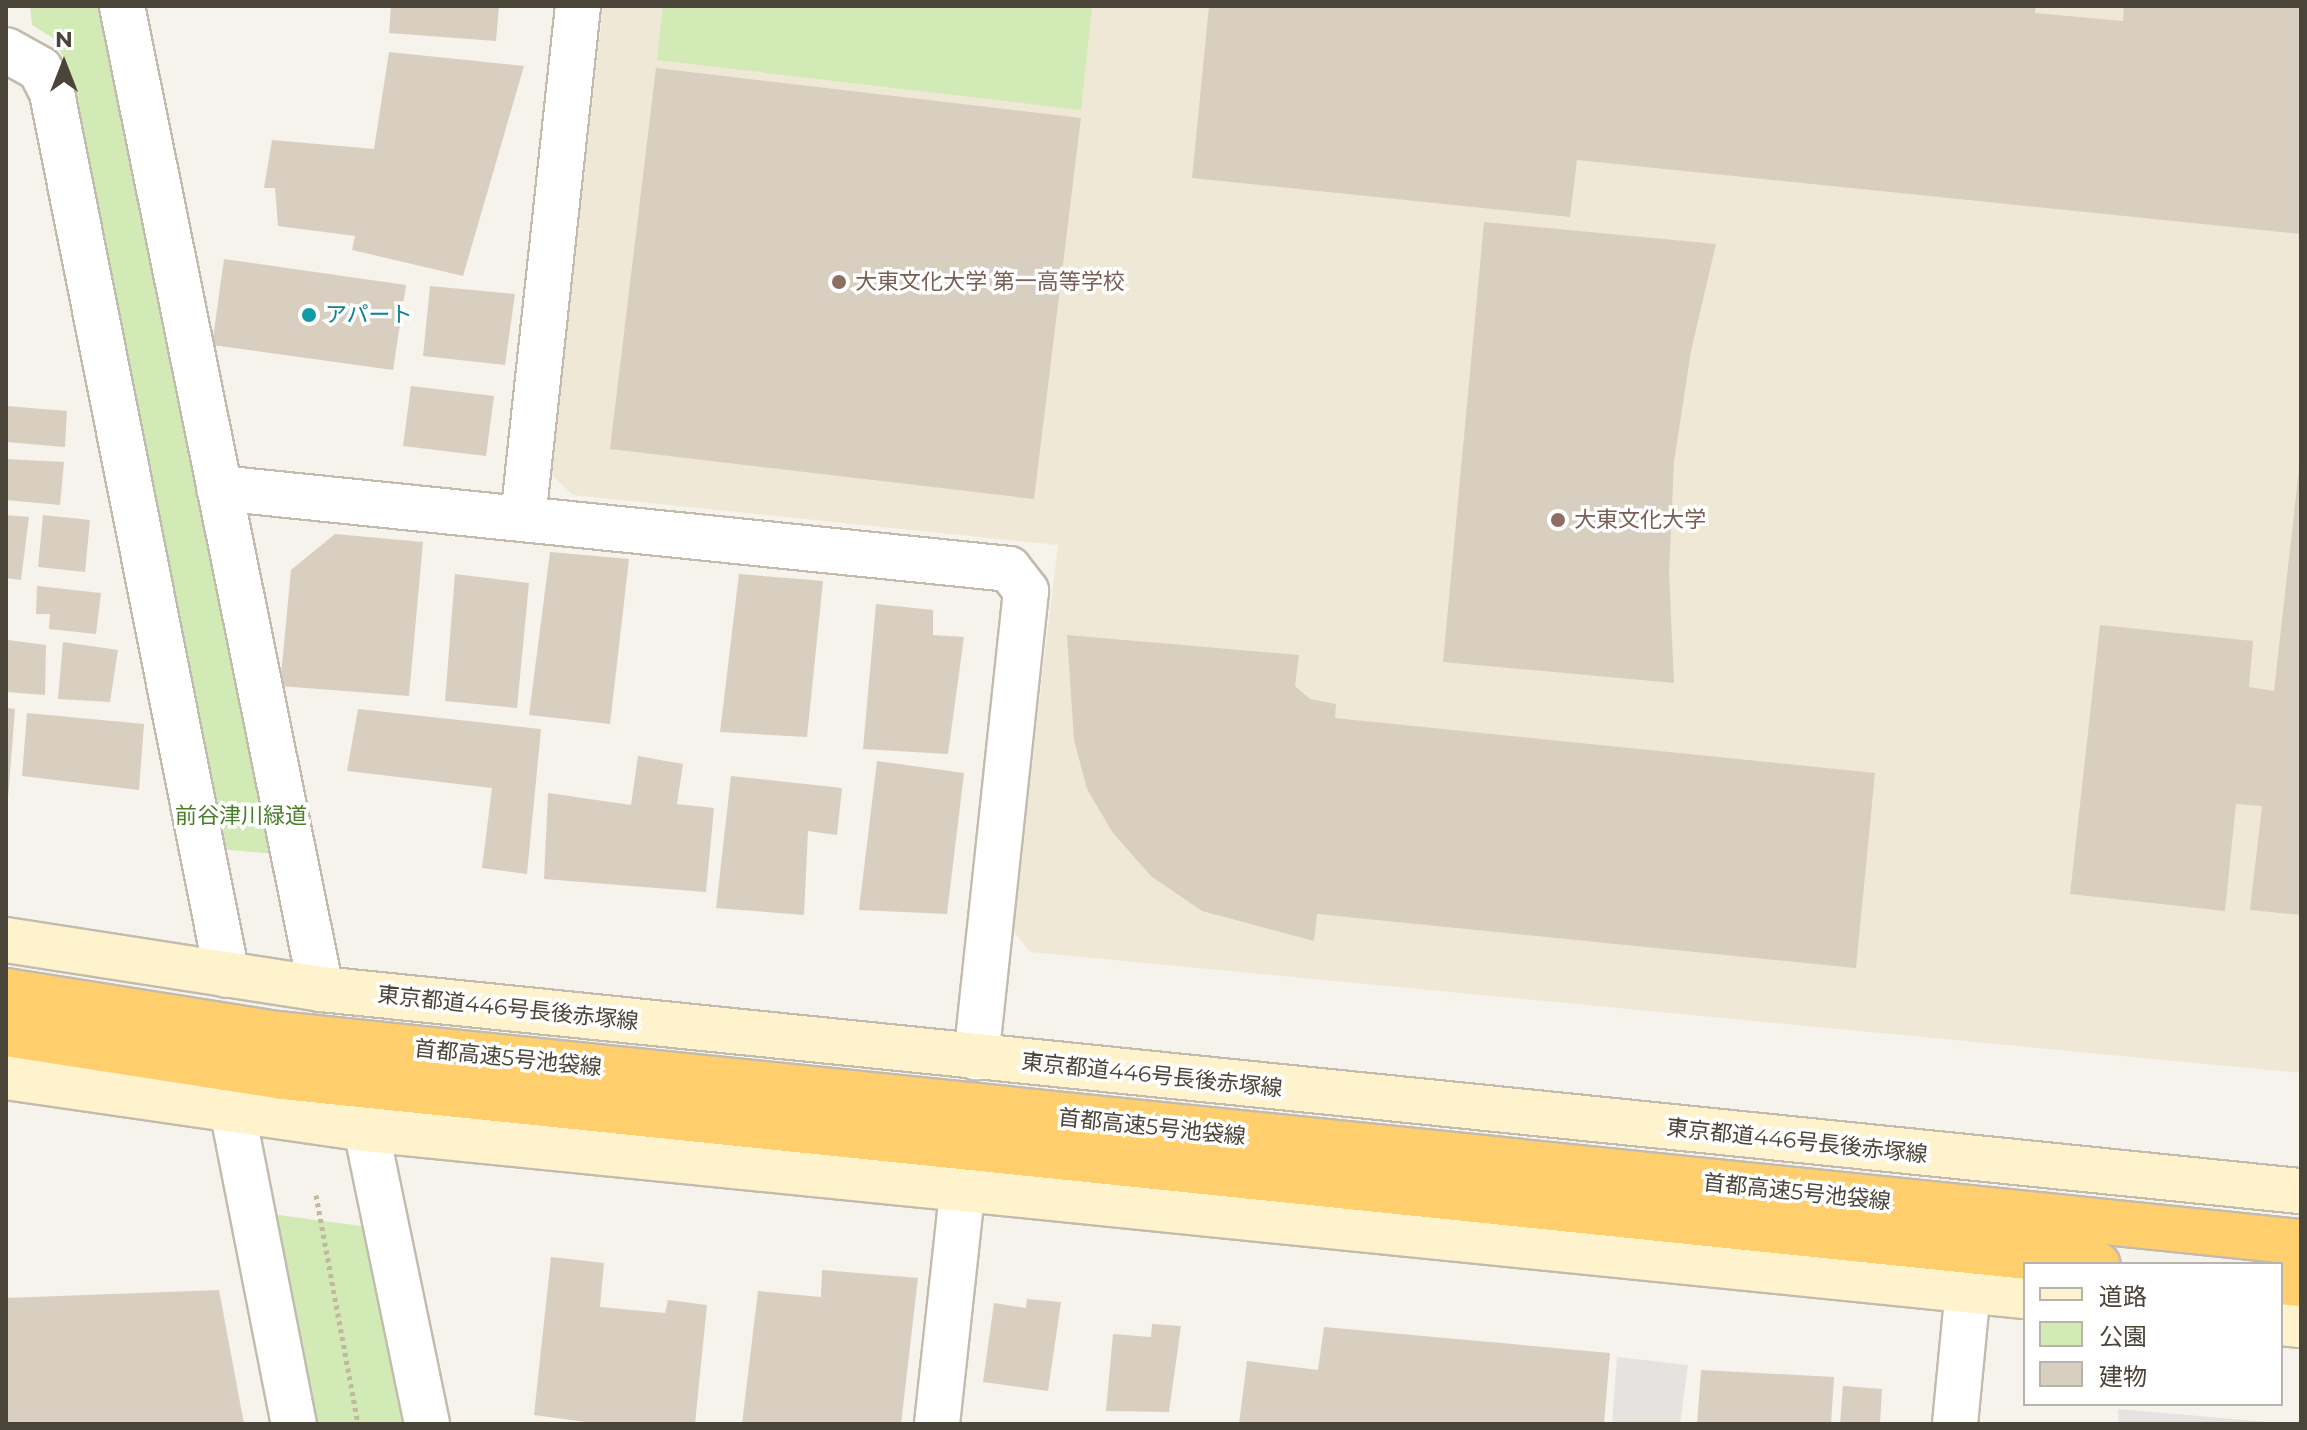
<!DOCTYPE html>
<html>
<head>
<meta charset="utf-8">
<style>
  body { margin:0 }
  #map { position:relative; width:2307px; height:1430px; overflow:hidden; background:#f6f3ec; font-family:Montserrat,"Noto Sans JP",sans-serif }
  div>[style] { position:absolute }
  .education>* { inset:0; background:#efe8d6 }
  .green>* { inset:0; background:#d2eab5 }
  .parking>* { inset:0; background:#e5e3e0 }
  .building>* { inset:0; background:#d8cfc1 }
  .path>* { height:5px; margin-top:-2.5px; transform-origin:0; background:repeating-linear-gradient(90deg,#c4b79f 0 4px,transparent 0 8px) }
  .roads { filter:drop-shadow(2px 0 #c2bbae) drop-shadow(-2px 0 #c2bbae) drop-shadow(0 2px #c2bbae) drop-shadow(0 -2px #c2bbae) }
  .minor>* { height:44px; margin:-22px; padding:0 22px; transform-origin:22px; border-radius:22px; background:#fff }
  .secondary>* { height:44px; margin:-22px; padding:0 22px; transform-origin:22px; border-radius:22px; background:#fff3cd }
  .motorway>* { height:44px; margin:-22px; padding:0 22px; transform-origin:22px; border-radius:22px; background:#ffcf6e }
  .dots>* { width:22px; height:22px; translate:-50% -50%; box-sizing:border-box; border:4px solid #fff; border-radius:50% }
  span { translate:-50% -50%; white-space:nowrap; text-align:center; line-height:1.15; -webkit-text-stroke:7px #fff; paint-order:stroke }
  .education-label { font-size:22px; color:#785e54 }
  .left { translate:0 -50%; text-align:left }
  .culture-label { font-size:22px; color:#0d838f }
  .park-label { font-size:22px; color:#4a7f2a }
  .street-label { font-size:22px; color:#4b4439 }
  .frame { position:absolute; inset:0; border:8px solid #4b4439; pointer-events:none }
  .legend { position:absolute; left:2023px; top:1262px; width:260px; height:144px; box-sizing:border-box; background:#fff; border:2px solid #b7b4b0; margin:0; padding:10px 14px; list-style:none; font-size:24px; color:#4b4439 }
  .legend li { display:flex; align-items:center; gap:16px; height:40px }
  .legend b { width:40px; border:2px solid #b7b4b0 }
  .north { position:absolute; left:24px; top:24px; width:80px; height:80px; -webkit-text-stroke:6px #fff; paint-order:stroke; rotate:0deg; font-size:22px; font-weight:700; line-height:32px; text-align:center; color:#4b4439 }
  .north::after { content:''; display:block; margin:auto; width:28px; height:36px; background:#4b4439; clip-path:polygon(50% 0,100% 100%,50% 72%,0 100%) }
</style>
</head>
<body>
<div id="map">
  <div class="education">
    <div style="clip-path:polygon(603px 6px,2301px 6px,2301px 1073px,1030px 952px,1012px 929px,1058px 545px,573px 495px,551px 474px)"></div>
  </div>
  <div class="green">
    <div style="clip-path:polygon(30px 6px,106px 6px,277px 854px,219px 849px,66px 62px,53px 38px,32px 25px)"></div>
    <div style="clip-path:polygon(663px 6px,1092px 6px,1081px 110px,657px 60px)"></div>
    <div style="clip-path:polygon(271px 1214px,369px 1227px,412px 1424px,314px 1424px)"></div>
  </div>
  <div class="parking">
    <div style="clip-path:polygon(1617px 1357px,1688px 1365px,1680px 1424px,1612px 1424px)"></div>
    <div style="clip-path:polygon(2118px 1409px,2291px 1424px,2119px 1424px)"></div>
  </div>
  <div class="building">
    <div style="clip-path:polygon(391px 6px,499px 6px,496px 41px,389px 33px)"></div>
    <div style="clip-path:polygon(1209px 6px,2036px 6px,2035px 13px,2123px 21px,2124px 6px,2301px 6px,2301px 234px,1577px 160px,1570px 217px,1192px 178px)"></div>
    <div style="clip-path:polygon(389px 52px,524px 66px,463px 276px,352px 250px,355px 236px,278px 226px,275px 188px,264px 188px,272px 140px,374px 149px)"></div>
    <div style="clip-path:polygon(656px 68px,1081px 118px,1034px 499px,610px 449px)"></div>
    <div style="clip-path:polygon(1484px 222px,1716px 244px,1691px 351px,1674px 462px,1669px 573px,1674px 683px,1443px 662px)"></div>
    <div style="clip-path:polygon(224px 259px,406px 285px,393px 370px,212px 345px)"></div>
    <div style="clip-path:polygon(430px 286px,515px 294px,505px 365px,423px 356px)"></div>
    <div style="clip-path:polygon(411px 386px,494px 396px,486px 456px,403px 446px)"></div>
    <div style="clip-path:polygon(6px 406px,67px 411px,65px 447px,6px 442px)"></div>
    <div style="clip-path:polygon(6px 459px,64px 462px,60px 505px,6px 500px)"></div>
    <div style="clip-path:polygon(2299px 469px,2301px 915px,2250px 910px,2262px 806px,2236px 804px,2225px 911px,2070px 894px,2100px 625px,2253px 641px,2249px 687px,2274px 691px)"></div>
    <div style="clip-path:polygon(6px 515px,29px 517px,21px 580px,6px 578px)"></div>
    <div style="clip-path:polygon(43px 515px,90px 520px,85px 572px,38px 567px)"></div>
    <div style="clip-path:polygon(335px 534px,423px 542px,409px 696px,280px 686px,291px 570px)"></div>
    <div style="clip-path:polygon(550px 552px,629px 559px,610px 724px,529px 715px)"></div>
    <div style="clip-path:polygon(455px 574px,529px 583px,517px 708px,445px 701px)"></div>
    <div style="clip-path:polygon(739px 574px,823px 581px,807px 737px,720px 732px)"></div>
    <div style="clip-path:polygon(37px 586px,101px 593px,96px 634px,49px 629px,50px 614px,36px 614px)"></div>
    <div style="clip-path:polygon(876px 604px,933px 610px,933px 635px,964px 637px,948px 754px,863px 749px)"></div>
    <div style="clip-path:polygon(1067px 635px,1299px 655px,1295px 686px,1310px 699px,1336px 704px,1335px 718px,1875px 773px,1856px 968px,1317px 914px,1314px 941px,1202px 911px,1151px 876px,1113px 833px,1087px 789px,1074px 740px)"></div>
    <div style="clip-path:polygon(8px 640px,46px 645px,45px 695px,6px 692px)"></div>
    <div style="clip-path:polygon(63px 642px,118px 650px,110px 702px,58px 699px)"></div>
    <div style="clip-path:polygon(6px 708px,15px 709px,8px 798px,6px 798px)"></div>
    <div style="clip-path:polygon(358px 709px,541px 729px,527px 874px,482px 868px,492px 788px,347px 771px)"></div>
    <div style="clip-path:polygon(27px 713px,144px 724px,139px 790px,22px 776px)"></div>
    <div style="clip-path:polygon(638px 756px,683px 764px,677px 804px,714px 808px,706px 892px,544px 879px,548px 793px,631px 805px)"></div>
    <div style="clip-path:polygon(877px 761px,964px 773px,947px 914px,859px 910px)"></div>
    <div style="clip-path:polygon(731px 776px,842px 788px,837px 835px,808px 831px,804px 915px,716px 908px)"></div>
    <div style="clip-path:polygon(551px 1257px,604px 1263px,600px 1307px,665px 1313px,668px 1300px,707px 1305px,695px 1424px,600px 1424px,534px 1415px)"></div>
    <div style="clip-path:polygon(822px 1270px,918px 1278px,901px 1424px,742px 1424px,758px 1291px,821px 1297px)"></div>
    <div style="clip-path:polygon(219px 1290px,244px 1424px,6px 1424px,6px 1298px)"></div>
    <div style="clip-path:polygon(1027px 1299px,1061px 1302px,1048px 1391px,983px 1382px,994px 1303px,1026px 1308px)"></div>
    <div style="clip-path:polygon(1152px 1324px,1181px 1326px,1169px 1412px,1106px 1411px,1113px 1334px,1151px 1337px)"></div>
    <div style="clip-path:polygon(1324px 1327px,1610px 1353px,1604px 1424px,1239px 1424px,1247px 1361px,1318px 1370px)"></div>
    <div style="clip-path:polygon(1701px 1370px,1834px 1377px,1831px 1424px,1697px 1424px)"></div>
    <div style="clip-path:polygon(1843px 1386px,1882px 1389px,1880px 1424px,1840px 1424px)"></div>
  </div>
  <div class="path">
    <div style="left:316px;top:1195px;width:233px;rotate:79.6deg"></div>
  </div>
  <div class="roads">
    <div class="minor">
      <div style="left:122px;top:6px;width:1003px;rotate:78.56deg"></div>
      <div style="left:6px;top:50px;width:39px;rotate:29deg"></div>
      <div style="left:40px;top:69px;width:27px;rotate:63deg"></div>
      <div style="left:52px;top:93px;width:899px;rotate:78.78deg"></div>
      <div style="left:219px;top:488px;width:794px;rotate:5.85deg"></div>
      <div style="left:1009px;top:569px;width:28px;rotate:52deg"></div>
      <div style="left:1026px;top:591px;width:469px;rotate:96.1deg"></div>
      <div style="left:523px;top:519px;width:516px;rotate:-83.88deg"></div>
      <div style="left:233px;top:1114px;width:316px;rotate:78.9deg"></div>
      <div style="left:366px;top:1129px;width:301px;rotate:78.3deg"></div>
      <div style="left:937px;top:1424px;width:232px;rotate:-83.8deg"></div>
      <div style="left:1955px;top:1424px;width:135px;rotate:-84.5deg"></div>
    </div>
    <div class="secondary">
      <div style="left:6px;top:940px;width:319px;rotate:8.8deg"></div>
      <div style="left:321px;top:989px;width:1990px;rotate:5.83deg"></div>
      <div style="left:6px;top:1077px;width:364px;rotate:8.2deg"></div>
      <div style="left:366px;top:1129px;width:1667px;rotate:5.75deg"></div>
      <div style="left:2281px;top:1323px;width:20px;rotate:6deg"></div>
    </div>
    <div class="motorway">
      <div style="left:6px;top:991px;width:274px;rotate:9deg"></div>
      <div style="left:277px;top:1034px;width:2035px;rotate:5.87deg"></div>
      <div style="left:6px;top:1034px;width:280px;rotate:8.8deg"></div>
      <div style="left:283px;top:1077px;width:1824px;rotate:5.89deg"></div>
      <div style="left:2281px;top:1282px;width:20px;rotate:6deg"></div>
    </div>
  </div>
  <div class="dots">
    <div style="left:839px;top:282px;background:#8d6e63"></div>
    <div style="left:309px;top:315px;background:#0f9aa8"></div>
    <div style="left:1558px;top:520px;background:#8d6e63"></div>
  </div>
  <div class="education-label">
    <span class="left" style="left:855px;top:282px">大東文化大学 第一高等学校</span>
    <span class="left" style="left:1574px;top:520px">大東文化大学</span>
  </div>
  <div class="culture-label">
    <span class="left" style="left:325px;top:315px">アパート</span>
  </div>
  <div class="park-label">
    <span style="left:241px;top:816px">前谷津川緑道</span>
  </div>
  <div class="street-label">
    <span style="left:508px;top:1008px;rotate:6deg">東京都道446号長後赤塚線</span>
    <span style="left:508px;top:1058px;rotate:6deg">首都高速5号池袋線</span>
    <span style="left:1152px;top:1075px;rotate:6deg">東京都道446号長後赤塚線</span>
    <span style="left:1152px;top:1127px;rotate:6deg">首都高速5号池袋線</span>
    <span style="left:1797px;top:1141px;rotate:6deg">東京都道446号長後赤塚線</span>
    <span style="left:1797px;top:1192px;rotate:6deg">首都高速5号池袋線</span>
  </div>
  <div class="frame"></div>
  <ul class="legend">
  <li><b style="height:10px;background:#fff3cd"></b>道路</li>
  <li><b style="height:22px;background:#d2eab5"></b>公園</li>
  <li><b style="height:22px;background:#d8cfc1"></b>建物</li>
  </ul>
  <div class="north">N</div>
</div>
</body>
</html>
